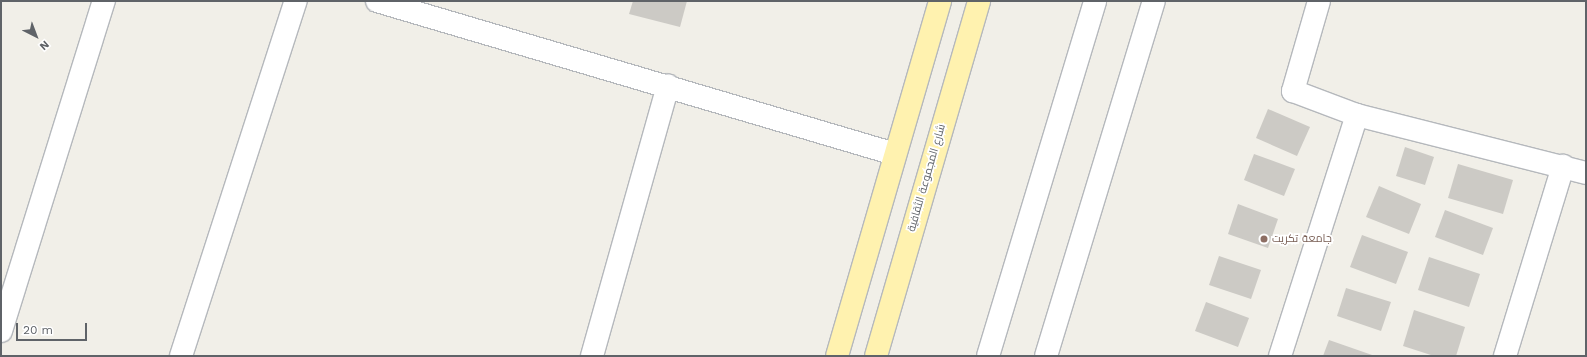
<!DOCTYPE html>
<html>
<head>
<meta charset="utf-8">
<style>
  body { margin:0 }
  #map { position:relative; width:1587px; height:357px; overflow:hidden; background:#f1efe8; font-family:"Work Sans",Cairo,sans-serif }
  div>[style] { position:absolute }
  .building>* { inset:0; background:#cccac5 }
  .roads { filter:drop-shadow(1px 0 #b5b8bc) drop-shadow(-1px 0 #b5b8bc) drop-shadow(0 1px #b5b8bc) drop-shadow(0 -1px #b5b8bc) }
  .minor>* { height:22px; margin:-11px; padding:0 11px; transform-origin:11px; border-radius:11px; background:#fff }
  .major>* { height:22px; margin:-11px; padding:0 11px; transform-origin:11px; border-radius:11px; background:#fff2af }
  .dots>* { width:11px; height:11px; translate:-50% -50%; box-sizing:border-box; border:2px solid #fff; border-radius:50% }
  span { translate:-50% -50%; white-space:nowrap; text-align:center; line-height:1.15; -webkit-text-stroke:3.5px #fff; paint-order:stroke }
  .street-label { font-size:11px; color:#5f6368 }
  .education-label { font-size:11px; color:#785e54 }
  .left { translate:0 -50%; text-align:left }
  .frame { position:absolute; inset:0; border:2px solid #5f6368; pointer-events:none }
  .north { position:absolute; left:16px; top:16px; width:40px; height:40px; -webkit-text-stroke:3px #fff; paint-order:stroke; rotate:138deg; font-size:11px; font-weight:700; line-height:16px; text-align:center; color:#5f6368 }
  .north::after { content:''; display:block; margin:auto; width:14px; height:18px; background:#5f6368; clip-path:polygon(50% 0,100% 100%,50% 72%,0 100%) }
  .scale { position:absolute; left:16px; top:323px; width:71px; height:18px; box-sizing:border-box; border:2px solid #5f6368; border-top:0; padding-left:5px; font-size:12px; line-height:14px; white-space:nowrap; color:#5f6368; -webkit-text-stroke:3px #fff; paint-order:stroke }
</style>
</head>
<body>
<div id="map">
  <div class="building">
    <div style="clip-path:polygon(633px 1px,687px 1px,680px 27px,629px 14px)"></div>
    <div style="clip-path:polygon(1268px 109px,1310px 127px,1297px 156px,1256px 138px)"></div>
    <div style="clip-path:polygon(1405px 147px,1434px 157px,1425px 185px,1396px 176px)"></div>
    <div style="clip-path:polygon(1254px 154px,1295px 169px,1284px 196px,1244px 180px)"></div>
    <div style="clip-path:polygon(1458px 164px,1513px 180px,1503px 214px,1448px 198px)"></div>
    <div style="clip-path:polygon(1379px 186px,1421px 204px,1409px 234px,1366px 217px)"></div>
    <div style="clip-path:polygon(1238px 204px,1278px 219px,1268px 248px,1228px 234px)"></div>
    <div style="clip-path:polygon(1445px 210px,1493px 228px,1483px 255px,1435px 237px)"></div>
    <div style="clip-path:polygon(1362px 235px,1408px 252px,1396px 284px,1350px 267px)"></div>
    <div style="clip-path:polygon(1219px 256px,1261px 270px,1251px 299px,1209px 285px)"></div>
    <div style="clip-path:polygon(1429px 257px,1480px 274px,1469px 307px,1418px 290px)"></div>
    <div style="clip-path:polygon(1346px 288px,1391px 302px,1381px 331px,1337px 316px)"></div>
    <div style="clip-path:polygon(1206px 302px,1249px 318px,1238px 347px,1195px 331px)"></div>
    <div style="clip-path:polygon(1414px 310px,1465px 327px,1456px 356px,1434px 356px,1403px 346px)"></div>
    <div style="clip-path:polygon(1329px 340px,1375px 356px,1323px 356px)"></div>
  </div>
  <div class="roads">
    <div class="minor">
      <div style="left:377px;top:1px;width:540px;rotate:16.46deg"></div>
      <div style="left:1319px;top:1px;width:94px;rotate:106.1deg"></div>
      <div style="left:1293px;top:91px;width:68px;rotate:20.6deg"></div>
      <div style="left:1357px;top:115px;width:236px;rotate:14.2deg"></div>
      <div style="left:1px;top:331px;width:346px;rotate:-72.7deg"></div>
      <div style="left:181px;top:356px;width:373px;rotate:-72.1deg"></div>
      <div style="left:592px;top:356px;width:281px;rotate:-74.3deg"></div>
      <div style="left:988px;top:356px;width:371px;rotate:-73.2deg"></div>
      <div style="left:1046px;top:356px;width:371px;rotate:-73.1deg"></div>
      <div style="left:1280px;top:356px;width:253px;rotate:-72.3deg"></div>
      <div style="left:1505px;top:356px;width:199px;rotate:-73deg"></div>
    </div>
    <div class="major">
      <div style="left:837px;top:356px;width:370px;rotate:-73.8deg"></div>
      <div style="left:876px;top:356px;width:370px;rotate:-73.8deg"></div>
    </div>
  </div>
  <div class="dots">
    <div style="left:1264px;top:239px;background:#8d6e63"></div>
  </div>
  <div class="street-label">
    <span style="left:927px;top:178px;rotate:-74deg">شارع المجموعة الثقافية</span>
  </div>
  <div class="education-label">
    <span class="left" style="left:1272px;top:239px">جامعة تكريت</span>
  </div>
  <div class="frame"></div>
  <div class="north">N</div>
  <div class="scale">20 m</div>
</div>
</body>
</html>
